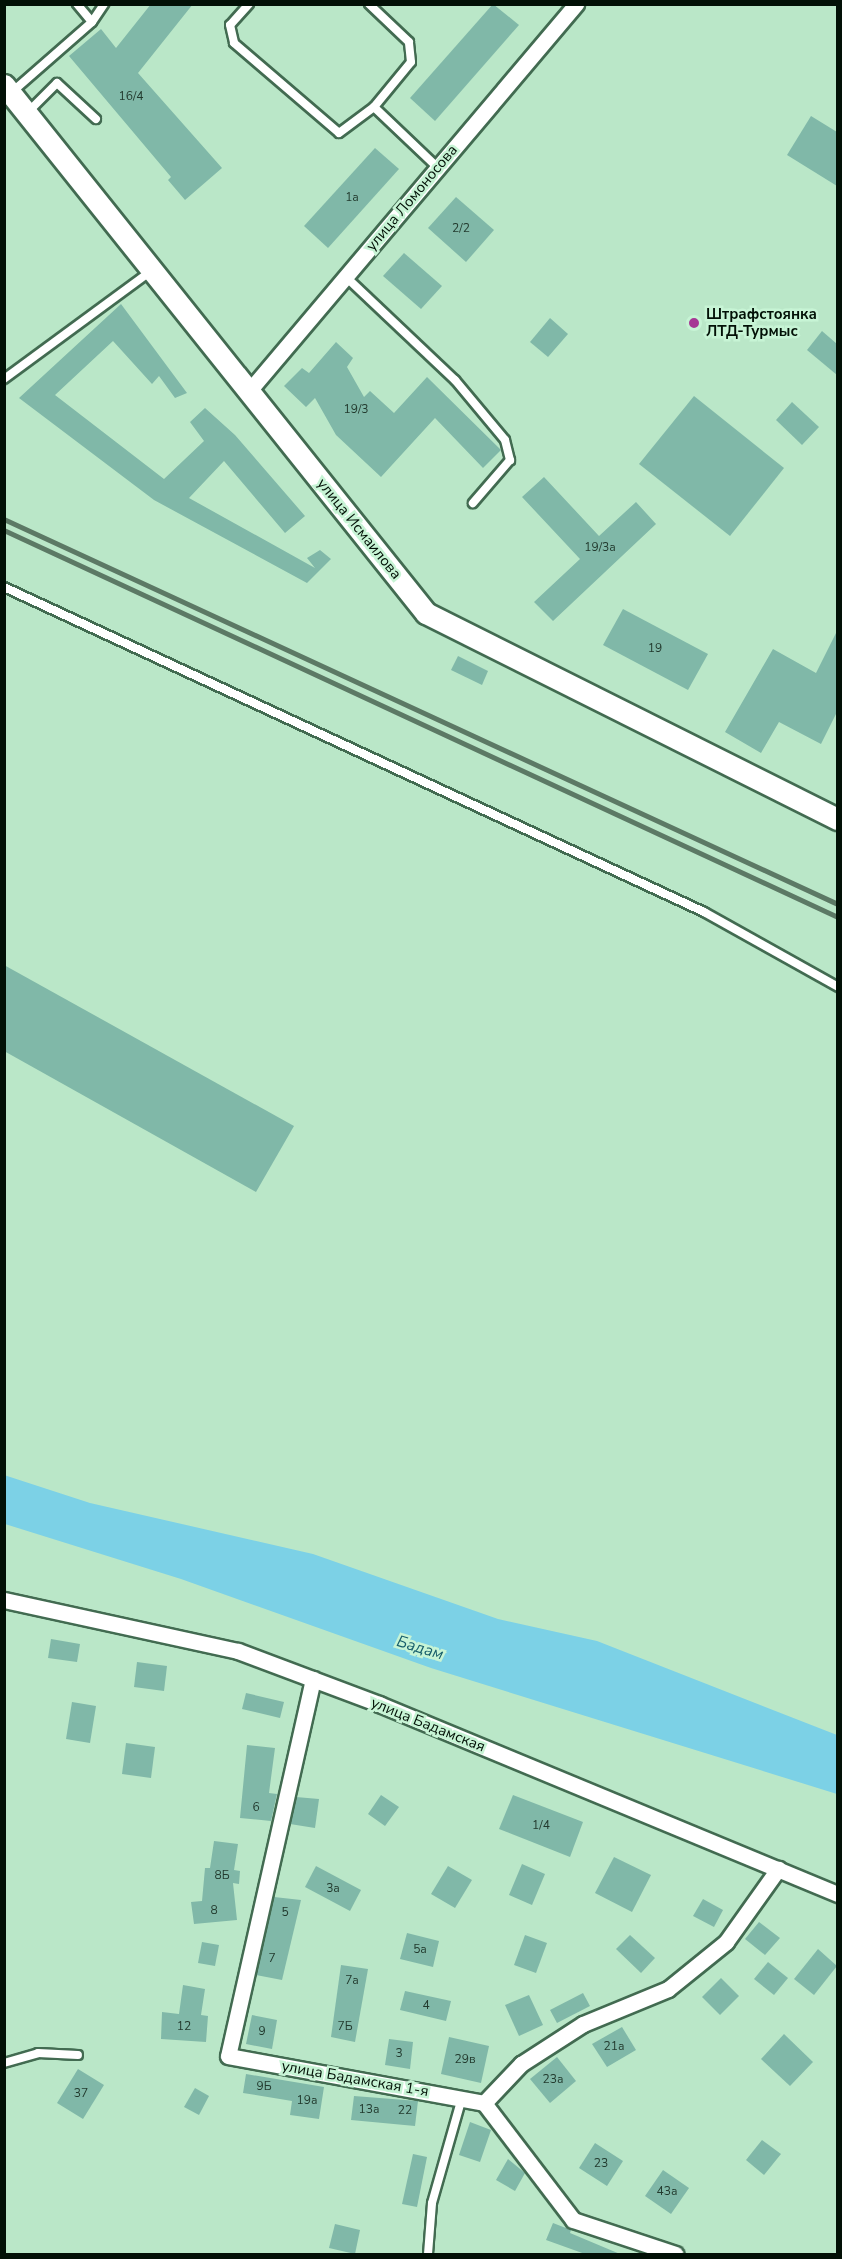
<!DOCTYPE html>
<html>
<head>
<meta charset="utf-8">
<style>
  body { margin:0 }
  #map { position:relative; width:842px; height:2259px; overflow:hidden; background:#bae7c8; font-family:"Nunito Sans",sans-serif }
  div>[style] { position:absolute }
  .water>* { inset:0; background:#7cd1e6 }
  .building>* { inset:0; background:#80b8a8 }
  .roads { filter:drop-shadow(2px 0 #426b51) drop-shadow(-2px 0 #426b51) drop-shadow(0 2px #426b51) drop-shadow(0 -2px #426b51) }
  .service>* { height:8px; margin:-4px; padding:0 4px; transform-origin:4px; border-radius:4px; background:#fff }
  .minor>* { height:15px; margin:-7.5px; padding:0 7.5px; transform-origin:7.5px; border-radius:7.5px; background:#fff }
  .secondary>* { height:21px; margin:-10.5px; padding:0 10.5px; transform-origin:10.5px; border-radius:10.5px; background:#fff }
  .rail>* { height:4.5px; margin:-2.25px; padding:0 2.25px; transform-origin:2.25px; border-radius:2.25px; background:#5c7965 }
  .dots>* { width:16px; height:16px; translate:-50% -50%; box-sizing:border-box; border:3px solid #c7f4d5; border-radius:50% }
  span { translate:-50% -50%; white-space:nowrap; text-align:center; line-height:1.15; -webkit-text-stroke:5px #c7f4d5; paint-order:stroke }
  .number-label { font-size:12px; color:#223a2e }
  .number-label span { -webkit-text-stroke-width:0 }
  .street-label { font-size:15px; color:#021006 }
  .poi-label { font-size:15px; color:#021006; font-weight:700 }
  .left { translate:0 -50%; text-align:left }
  .water-label { font-size:16px; color:#165d6b; font-style:italic }
  .frame { position:absolute; inset:0; border:6px solid #021006; pointer-events:none }
</style>
</head>
<body>
<div id="map">
  <div class="water">
    <div style="clip-path:polygon(4px 1475px,90px 1503px,313px 1554px,498px 1619px,597px 1641px,837px 1735px,837px 1794px,431px 1668px,181px 1579px,5px 1524px)"></div>
  </div>
  <div class="building">
    <div style="clip-path:polygon(151px 4px,193px 4px,138px 73px,222px 168px,185px 200px,168px 180px,171px 177px,69px 56px,101px 29px,116px 48px)"></div>
    <div style="clip-path:polygon(493px 4px,519px 25px,435px 121px,410px 98px)"></div>
    <div style="clip-path:polygon(811px 116px,837px 132px,837px 186px,787px 155px)"></div>
    <div style="clip-path:polygon(375px 148px,399px 169px,328px 248px,304px 226px)"></div>
    <div style="clip-path:polygon(456px 197px,494px 230px,466px 262px,428px 228px)"></div>
    <div style="clip-path:polygon(404px 253px,442px 286px,421px 309px,383px 276px)"></div>
    <div style="clip-path:polygon(121px 304px,187px 393px,175px 398px,159px 376px,152px 384px,113px 341px,55px 395px,164px 479px,204px 441px,190px 422px,205px 408px,235px 435px,305px 516px,285px 533px,224px 461px,189px 498px,315px 568px,307px 558px,320px 550px,331px 559px,307px 583px,154px 500px,19px 398px)"></div>
    <div style="clip-path:polygon(550px 318px,568px 334px,548px 357px,530px 342px)"></div>
    <div style="clip-path:polygon(822px 331px,837px 344px,837px 375px,807px 350px)"></div>
    <div style="clip-path:polygon(336px 342px,353px 358px,347px 367px,364px 397px,370px 391px,394px 413px,427px 377px,501px 450px,483px 468px,435px 418px,381px 477px,336px 435px,315px 398px,306px 407px,284px 386px,302px 368px,309px 373px)"></div>
    <div style="clip-path:polygon(694px 396px,784px 468px,730px 536px,639px 464px)"></div>
    <div style="clip-path:polygon(792px 402px,819px 427px,802px 445px,776px 420px)"></div>
    <div style="clip-path:polygon(544px 477px,599px 536px,636px 502px,656px 524px,553px 621px,534px 602px,580px 559px,522px 497px)"></div>
    <div style="clip-path:polygon(623px 609px,708px 654px,688px 690px,603px 645px)"></div>
    <div style="clip-path:polygon(837px 631px,837px 712px,821px 744px,779px 722px,761px 753px,725px 732px,773px 649px,816px 673px)"></div>
    <div style="clip-path:polygon(458px 656px,488px 671px,482px 685px,451px 670px)"></div>
    <div style="clip-path:polygon(4px 965px,294px 1126px,256px 1192px,4px 1051px)"></div>
    <div style="clip-path:polygon(51px 1639px,80px 1644px,77px 1662px,48px 1658px)"></div>
    <div style="clip-path:polygon(137px 1662px,167px 1666px,164px 1691px,134px 1687px)"></div>
    <div style="clip-path:polygon(246px 1693px,284px 1702px,280px 1718px,242px 1709px)"></div>
    <div style="clip-path:polygon(72px 1702px,96px 1706px,90px 1743px,66px 1739px)"></div>
    <div style="clip-path:polygon(126px 1743px,155px 1747px,151px 1778px,122px 1774px)"></div>
    <div style="clip-path:polygon(247px 1745px,275px 1748px,269px 1793px,277px 1794px,271px 1821px,240px 1818px)"></div>
    <div style="clip-path:polygon(381px 1795px,399px 1807px,385px 1826px,368px 1814px)"></div>
    <div style="clip-path:polygon(513px 1795px,583px 1822px,570px 1857px,499px 1829px)"></div>
    <div style="clip-path:polygon(296px 1797px,319px 1799px,315px 1828px,290px 1824px)"></div>
    <div style="clip-path:polygon(214px 1841px,238px 1844px,234px 1870px,240px 1871px,239px 1884px,233px 1883px,237px 1920px,194px 1924px,191px 1902px,202px 1901px,205px 1868px,210px 1868px)"></div>
    <div style="clip-path:polygon(614px 1857px,651px 1875px,632px 1912px,595px 1893px)"></div>
    <div style="clip-path:polygon(522px 1864px,545px 1874px,532px 1905px,509px 1895px)"></div>
    <div style="clip-path:polygon(316px 1866px,361px 1890px,350px 1911px,305px 1887px)"></div>
    <div style="clip-path:polygon(448px 1866px,472px 1880px,455px 1908px,431px 1894px)"></div>
    <div style="clip-path:polygon(274px 1897px,301px 1900px,282px 1980px,256px 1975px)"></div>
    <div style="clip-path:polygon(703px 1899px,723px 1910px,714px 1927px,693px 1916px)"></div>
    <div style="clip-path:polygon(759px 1922px,780px 1938px,765px 1955px,745px 1939px)"></div>
    <div style="clip-path:polygon(407px 1933px,439px 1941px,433px 1967px,400px 1959px)"></div>
    <div style="clip-path:polygon(525px 1935px,547px 1943px,536px 1973px,514px 1965px)"></div>
    <div style="clip-path:polygon(630px 1935px,655px 1958px,641px 1973px,616px 1949px)"></div>
    <div style="clip-path:polygon(202px 1942px,219px 1945px,215px 1966px,198px 1963px)"></div>
    <div style="clip-path:polygon(818px 1949px,837px 1966px,814px 1995px,794px 1979px)"></div>
    <div style="clip-path:polygon(768px 1962px,788px 1978px,774px 1995px,754px 1979px)"></div>
    <div style="clip-path:polygon(341px 1965px,368px 1969px,355px 2042px,331px 2037px)"></div>
    <div style="clip-path:polygon(721px 1978px,739px 1996px,720px 2015px,702px 1997px)"></div>
    <div style="clip-path:polygon(183px 1985px,205px 1989px,201px 2015px,208px 2016px,206px 2042px,161px 2039px,162px 2012px,179px 2014px)"></div>
    <div style="clip-path:polygon(405px 1991px,451px 2001px,446px 2021px,400px 2010px)"></div>
    <div style="clip-path:polygon(583px 1993px,590px 2006px,557px 2023px,550px 2010px)"></div>
    <div style="clip-path:polygon(529px 1995px,543px 2025px,519px 2036px,505px 2005px)"></div>
    <div style="clip-path:polygon(252px 2015px,277px 2020px,272px 2049px,246px 2044px)"></div>
    <div style="clip-path:polygon(622px 2027px,636px 2050px,607px 2067px,592px 2044px)"></div>
    <div style="clip-path:polygon(784px 2034px,813px 2062px,790px 2086px,761px 2059px)"></div>
    <div style="clip-path:polygon(449px 2037px,489px 2046px,481px 2083px,441px 2074px)"></div>
    <div style="clip-path:polygon(389px 2039px,413px 2042px,410px 2069px,385px 2065px)"></div>
    <div style="clip-path:polygon(557px 2057px,576px 2081px,550px 2103px,530px 2079px)"></div>
    <div style="clip-path:polygon(78px 2069px,104px 2085px,83px 2119px,57px 2103px)"></div>
    <div style="clip-path:polygon(246px 2074px,324px 2087px,319px 2119px,290px 2115px,292px 2101px,243px 2093px)"></div>
    <div style="clip-path:polygon(195px 2088px,209px 2096px,199px 2115px,184px 2107px)"></div>
    <div style="clip-path:polygon(354px 2096px,418px 2101px,415px 2126px,351px 2120px)"></div>
    <div style="clip-path:polygon(470px 2122px,491px 2130px,480px 2162px,459px 2155px)"></div>
    <div style="clip-path:polygon(762px 2140px,781px 2154px,764px 2175px,746px 2160px)"></div>
    <div style="clip-path:polygon(595px 2143px,623px 2161px,607px 2186px,579px 2168px)"></div>
    <div style="clip-path:polygon(413px 2154px,427px 2157px,417px 2207px,402px 2204px)"></div>
    <div style="clip-path:polygon(508px 2159px,525px 2173px,515px 2191px,496px 2180px)"></div>
    <div style="clip-path:polygon(663px 2170px,689px 2188px,671px 2214px,645px 2196px)"></div>
    <div style="clip-path:polygon(553px 2223px,571px 2230px,570px 2233px,620px 2254px,585px 2254px,546px 2240px)"></div>
    <div style="clip-path:polygon(335px 2224px,360px 2230px,355px 2254px,329px 2248px)"></div>
  </div>
  <div class="roads">
    <div class="service">
      <div style="left:77px;top:4px;width:23px;rotate:50deg"></div>
      <div style="left:249px;top:4px;width:28px;rotate:132deg"></div>
      <div style="left:230px;top:25px;width:18px;rotate:77deg"></div>
      <div style="left:234px;top:43px;width:138px;rotate:40.6deg"></div>
      <div style="left:339px;top:133px;width:44px;rotate:-36.6deg"></div>
      <div style="left:374px;top:107px;width:58px;rotate:-50.6deg"></div>
      <div style="left:411px;top:62px;width:20px;rotate:-96deg"></div>
      <div style="left:409px;top:42px;width:55px;rotate:-136.5deg"></div>
      <div style="left:12px;top:92px;width:106px;rotate:-41.2deg"></div>
      <div style="left:92px;top:22px;width:22px;rotate:-56deg"></div>
      <div style="left:374px;top:107px;width:88px;rotate:43.6deg"></div>
      <div style="left:28px;top:112px;width:41px;rotate:-45deg"></div>
      <div style="left:57px;top:83px;width:53px;rotate:42.7deg"></div>
      <div style="left:346px;top:277px;width:150px;rotate:43.4deg"></div>
      <div style="left:455px;top:380px;width:78px;rotate:50.2deg"></div>
      <div style="left:505px;top:440px;width:21px;rotate:76deg"></div>
      <div style="left:510px;top:460px;width:57px;rotate:130.7deg"></div>
      <div style="left:4px;top:379px;width:182px;rotate:-36.3deg"></div>
      <div style="left:4px;top:587px;width:772px;rotate:24.9deg"></div>
      <div style="left:704px;top:912px;width:154px;rotate:29.2deg"></div>
      <div style="left:4px;top:2063px;width:35px;rotate:-16deg"></div>
      <div style="left:38px;top:2053px;width:40px;rotate:2.9deg"></div>
      <div style="left:428px;top:2254px;width:51px;rotate:-85.5deg"></div>
      <div style="left:432px;top:2203px;width:109px;rotate:-74.1deg"></div>
    </div>
    <div class="minor">
      <div style="left:249px;top:391px;width:507px;rotate:-49.8deg"></div>
      <div style="left:4px;top:1600px;width:239px;rotate:12.3deg"></div>
      <div style="left:238px;top:1651px;width:151px;rotate:20.6deg"></div>
      <div style="left:379px;top:1704px;width:497px;rotate:22.5deg"></div>
      <div style="left:313px;top:1679px;width:386px;rotate:102.7deg"></div>
      <div style="left:228px;top:2056px;width:260px;rotate:10.4deg"></div>
      <div style="left:484px;top:2103px;width:54px;rotate:-46.5deg"></div>
      <div style="left:521px;top:2064px;width:74px;rotate:-32.8deg"></div>
      <div style="left:583px;top:2024px;width:92px;rotate:-22.4deg"></div>
      <div style="left:668px;top:1989px;width:75px;rotate:-39deg"></div>
      <div style="left:726px;top:1942px;width:90px;rotate:-54.5deg"></div>
      <div style="left:484px;top:2103px;width:147px;rotate:52.7deg"></div>
      <div style="left:573px;top:2220px;width:108px;rotate:18.4deg"></div>
    </div>
    <div class="secondary">
      <div style="left:4px;top:85px;width:676px;rotate:51.37deg"></div>
      <div style="left:426px;top:613px;width:461px;rotate:26.6deg"></div>
    </div>
  </div>
  <div class="rail">
    <div style="left:4px;top:519px;width:919px;rotate:24.78deg"></div>
    <div style="left:4px;top:530px;width:919px;rotate:24.89deg"></div>
  </div>
  <div class="dots">
    <div style="left:694px;top:323px;background:#a63794"></div>
  </div>
  <div class="number-label">
    <span style="left:131px;top:97px">16/4</span>
    <span style="left:352px;top:198px">1а</span>
    <span style="left:461px;top:229px">2/2</span>
    <span style="left:356px;top:410px">19/3</span>
    <span style="left:600px;top:548px">19/3а</span>
    <span style="left:655px;top:649px">19</span>
    <span style="left:256px;top:1808px">6</span>
    <span style="left:541px;top:1826px">1/4</span>
    <span style="left:222px;top:1876px">8Б</span>
    <span style="left:333px;top:1889px">3а</span>
    <span style="left:214px;top:1911px">8</span>
    <span style="left:285px;top:1913px">5</span>
    <span style="left:420px;top:1950px">5а</span>
    <span style="left:272px;top:1959px">7</span>
    <span style="left:352px;top:1981px">7а</span>
    <span style="left:426px;top:2006px">4</span>
    <span style="left:184px;top:2027px">12</span>
    <span style="left:345px;top:2027px">7Б</span>
    <span style="left:262px;top:2032px">9</span>
    <span style="left:614px;top:2047px">21а</span>
    <span style="left:399px;top:2054px">3</span>
    <span style="left:465px;top:2060px">29в</span>
    <span style="left:553px;top:2080px">23а</span>
    <span style="left:264px;top:2087px">9Б</span>
    <span style="left:81px;top:2094px">37</span>
    <span style="left:307px;top:2101px">19а</span>
    <span style="left:369px;top:2110px">13а</span>
    <span style="left:405px;top:2111px">22</span>
    <span style="left:601px;top:2164px">23</span>
    <span style="left:667px;top:2192px">43а</span>
  </div>
  <div class="street-label">
    <span style="left:412px;top:198px;rotate:-50deg">улица Ломоносова</span>
    <span style="left:359px;top:529px;rotate:51deg">улица Исмаилова</span>
    <span style="left:428px;top:1725px;rotate:22deg">улица Бадамская</span>
    <span style="left:355px;top:2079px;rotate:10deg">улица Бадамская 1-я</span>
  </div>
  <div class="poi-label">
    <span class="left" style="left:706px;top:323px">Штрафстоянка<br>ЛТД-Турмыс</span>
  </div>
  <div class="water-label">
    <span style="left:420px;top:1648px;rotate:17deg">Бадам</span>
  </div>
  <div class="frame"></div>
</div>
</body>
</html>
